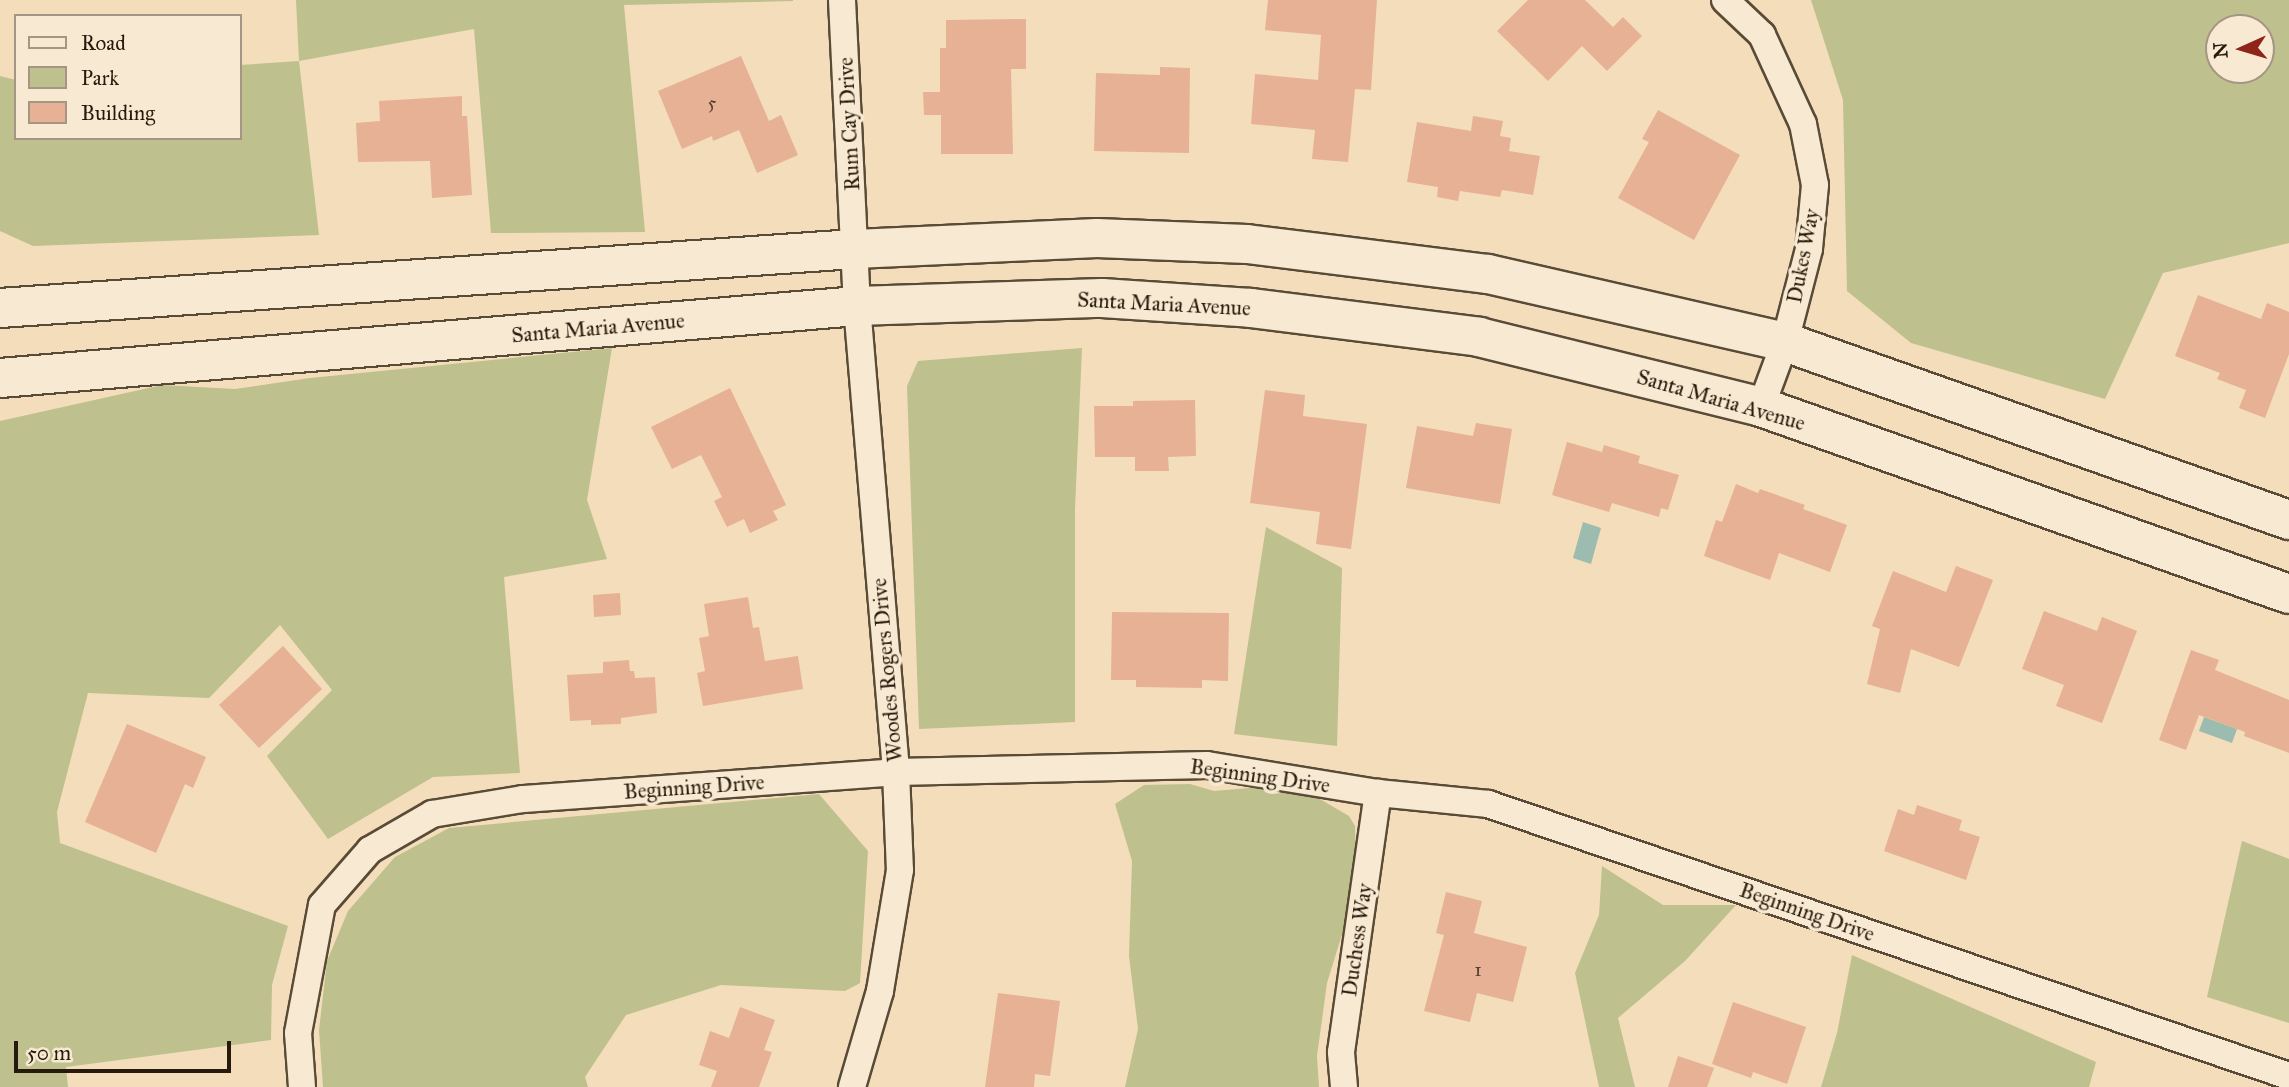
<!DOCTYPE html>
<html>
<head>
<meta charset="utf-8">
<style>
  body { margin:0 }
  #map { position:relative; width:2289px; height:1087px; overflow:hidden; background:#f4ddba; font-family:"IM FELL Great Primer",serif }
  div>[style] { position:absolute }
  .green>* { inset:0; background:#bec08e }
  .water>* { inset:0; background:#9cbcaf }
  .building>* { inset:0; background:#e7b195 }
  .roads { filter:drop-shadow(2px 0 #594b37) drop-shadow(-2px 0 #594b37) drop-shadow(0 2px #594b37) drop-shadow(0 -2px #594b37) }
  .street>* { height:26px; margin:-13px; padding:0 13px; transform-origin:13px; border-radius:13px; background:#f8e9d2 }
  .secondary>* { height:38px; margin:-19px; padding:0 19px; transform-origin:19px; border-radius:19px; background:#f8e9d2 }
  span { translate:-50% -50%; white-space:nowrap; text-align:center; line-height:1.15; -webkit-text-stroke:7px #f8e9d2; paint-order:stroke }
  .number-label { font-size:18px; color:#56402e }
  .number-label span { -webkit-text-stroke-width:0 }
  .street-label { font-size:21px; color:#251a0b }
  .legend { position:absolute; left:14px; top:14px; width:228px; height:126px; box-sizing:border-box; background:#f8e9d2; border:2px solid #a49682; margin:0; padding:9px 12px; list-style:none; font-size:21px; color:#251a0b }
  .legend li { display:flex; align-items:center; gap:14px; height:35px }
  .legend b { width:35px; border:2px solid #a49682 }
  .north { position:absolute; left:2205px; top:14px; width:70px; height:70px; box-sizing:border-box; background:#f8e9d2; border:2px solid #a49682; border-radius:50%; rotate:266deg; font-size:19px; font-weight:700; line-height:28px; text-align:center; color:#251a0b }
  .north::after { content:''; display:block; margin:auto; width:24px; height:32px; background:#8f2418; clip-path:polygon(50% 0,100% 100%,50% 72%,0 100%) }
  .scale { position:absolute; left:14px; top:1041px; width:217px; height:32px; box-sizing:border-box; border:4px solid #251a0b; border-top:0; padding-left:9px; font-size:21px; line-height:24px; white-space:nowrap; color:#251a0b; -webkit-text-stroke:5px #f8e9d2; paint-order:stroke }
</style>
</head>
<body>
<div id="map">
  <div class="green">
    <div style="clip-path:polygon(296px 0,793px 0,793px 1px,624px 5px,645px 232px,491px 233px,474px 29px,299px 61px,319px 235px,33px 246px,0 231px,0 76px,16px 80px,16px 138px,240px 138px,240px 65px,299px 61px)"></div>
    <div style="clip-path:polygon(evenodd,1811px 0,2289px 0,2289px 243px,2163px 273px,2105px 399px,1911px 343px,1847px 291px,1843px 100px,1811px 0,2219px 28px,2261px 28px,2261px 70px,2219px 70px,2219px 28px)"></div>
    <div style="clip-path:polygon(612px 348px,587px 500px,607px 559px,504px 577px,520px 773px,433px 777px,328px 839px,267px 756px,332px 690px,280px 625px,209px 698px,88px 693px,57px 812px,60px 843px,288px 926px,272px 985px,271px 1040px,66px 1067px,68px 1087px,0 1087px,0 421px,162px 385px,235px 389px,310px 378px)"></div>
    <div style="clip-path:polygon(1082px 348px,1075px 509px,1075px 722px,919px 729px,907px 386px,918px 361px)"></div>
    <div style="clip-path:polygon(1266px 527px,1342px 568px,1337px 746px,1234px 734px)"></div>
    <div style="clip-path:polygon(1190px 784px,1214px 791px,1261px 787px,1271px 794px,1306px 791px,1349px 816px,1355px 826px,1356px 889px,1327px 983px,1317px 1056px,1319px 1087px,1125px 1087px,1138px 1029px,1129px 956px,1132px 861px,1115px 804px,1144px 785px)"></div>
    <div style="clip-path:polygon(819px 794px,868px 851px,860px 983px,845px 991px,721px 985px,626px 1015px,585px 1077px,588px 1087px,323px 1087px,319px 1030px,327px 961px,348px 911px,395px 857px,449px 828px)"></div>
    <div style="clip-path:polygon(2242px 841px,2289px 859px,2289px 1023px,2207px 997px)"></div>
    <div style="clip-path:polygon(1602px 866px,1663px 905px,1736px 905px,1685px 961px,1618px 1018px,1635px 1087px,1599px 1087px,1575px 973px,1599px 915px)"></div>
    <div style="clip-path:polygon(1852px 955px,2096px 1062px,2089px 1087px,1821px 1087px,1837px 1033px)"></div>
  </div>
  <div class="water">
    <div style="clip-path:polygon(1583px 522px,1601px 528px,1591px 564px,1573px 558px)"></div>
    <div style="clip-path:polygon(2204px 717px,2237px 729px,2232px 743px,2199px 731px)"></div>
  </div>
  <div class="building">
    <div style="clip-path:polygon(1268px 0,1377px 0,1371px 90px,1355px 89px,1348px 162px,1312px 159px,1315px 130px,1251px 124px,1255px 74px,1318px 80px,1321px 35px,1265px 30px)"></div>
    <div style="clip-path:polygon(1528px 0,1585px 0,1613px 27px,1623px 17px,1642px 36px,1607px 71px,1582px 46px,1548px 81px,1497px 31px)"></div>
    <div style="clip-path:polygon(1026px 19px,1026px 69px,1011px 69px,1013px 154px,941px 154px,941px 115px,924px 115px,923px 92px,940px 92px,940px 48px,946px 48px,946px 20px)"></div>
    <div style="clip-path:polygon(741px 56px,769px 121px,781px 115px,798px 155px,757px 173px,739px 130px,713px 141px,712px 136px,682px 149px,658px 91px)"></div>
    <div style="clip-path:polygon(1160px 67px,1190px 68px,1189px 153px,1094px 151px,1096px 73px,1160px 75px)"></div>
    <div style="clip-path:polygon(462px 96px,462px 116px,467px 116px,472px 195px,432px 198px,430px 161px,358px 162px,356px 123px,380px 121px,379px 101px)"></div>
    <div style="clip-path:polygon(1658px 110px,1740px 155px,1694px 240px,1618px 198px,1649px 142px,1642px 139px)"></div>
    <div style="clip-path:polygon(1473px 116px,1503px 121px,1500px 136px,1511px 138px,1509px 151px,1540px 156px,1533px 195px,1502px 190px,1500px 197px,1460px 191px,1458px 201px,1437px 197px,1438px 187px,1407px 182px,1417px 122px,1471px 131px)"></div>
    <div style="clip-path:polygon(2198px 295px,2261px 319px,2267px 303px,2289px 312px,2289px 354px,2265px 418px,2239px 408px,2246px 390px,2217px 379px,2220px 373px,2175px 356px)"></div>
    <div style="clip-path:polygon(730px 388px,786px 505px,773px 511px,778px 520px,750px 533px,744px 519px,727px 527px,714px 501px,722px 497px,701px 455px,672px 469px,651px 427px)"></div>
    <div style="clip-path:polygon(1265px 390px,1305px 395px,1303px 416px,1367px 424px,1351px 549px,1316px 544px,1320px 512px,1250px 503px)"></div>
    <div style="clip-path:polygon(1195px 400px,1196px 456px,1168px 457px,1169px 471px,1135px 471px,1135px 457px,1095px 457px,1094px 406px,1133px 406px,1133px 401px)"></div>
    <div style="clip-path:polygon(1476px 423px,1512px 429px,1500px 504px,1406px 488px,1417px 426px,1473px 436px)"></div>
    <div style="clip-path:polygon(1567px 442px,1602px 452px,1604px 445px,1640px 456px,1638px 463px,1679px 475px,1668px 510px,1661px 508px,1659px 517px,1612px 503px,1609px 512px,1552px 495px)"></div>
    <div style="clip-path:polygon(1736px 484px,1758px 493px,1760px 489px,1805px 505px,1803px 509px,1847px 525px,1830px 572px,1779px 553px,1770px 580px,1704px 556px,1716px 520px,1722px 522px)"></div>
    <div style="clip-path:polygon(1956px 566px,1993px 580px,1959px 667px,1911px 649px,1900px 693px,1867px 684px,1880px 629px,1872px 626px,1893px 571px,1946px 592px)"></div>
    <div style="clip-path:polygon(620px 593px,621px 615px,594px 617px,593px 595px)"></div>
    <div style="clip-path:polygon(748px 597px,753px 628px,759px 627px,765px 661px,798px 656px,803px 689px,703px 706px,697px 673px,705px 671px,699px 638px,709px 636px,704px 604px)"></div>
    <div style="clip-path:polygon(2044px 611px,2097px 631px,2102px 617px,2137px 631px,2102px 723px,2056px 706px,2064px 685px,2022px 669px)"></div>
    <div style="clip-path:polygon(1112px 612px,1229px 613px,1228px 681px,1202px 680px,1202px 688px,1136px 687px,1136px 680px,1111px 680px)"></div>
    <div style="clip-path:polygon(283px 646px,322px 689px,259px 748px,219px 705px)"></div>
    <div style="clip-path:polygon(2191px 650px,2219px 660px,2215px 670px,2289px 700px,2289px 753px,2244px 736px,2245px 732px,2199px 715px,2186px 750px,2159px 740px)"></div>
    <div style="clip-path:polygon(629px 660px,630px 671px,634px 671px,635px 678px,655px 677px,657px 713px,621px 718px,621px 724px,591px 725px,591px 720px,570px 721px,567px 675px,603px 673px,603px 662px)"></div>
    <div style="clip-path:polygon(127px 724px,206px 757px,193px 788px,185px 784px,156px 853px,85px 822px)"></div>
    <div style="clip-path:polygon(1917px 805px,1962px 820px,1959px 830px,1980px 837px,1966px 880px,1884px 851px,1898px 809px,1914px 815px)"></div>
    <div style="clip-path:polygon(1446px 892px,1482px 901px,1474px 933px,1527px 947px,1513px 1002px,1477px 993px,1470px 1022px,1424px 1011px,1444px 935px,1436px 933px)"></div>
    <div style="clip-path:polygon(998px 993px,1060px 1001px,1050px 1076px,1035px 1074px,1034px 1087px,985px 1087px)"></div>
    <div style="clip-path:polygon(1733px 1002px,1806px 1027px,1787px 1084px,1753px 1072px,1751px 1078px,1712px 1064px)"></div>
    <div style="clip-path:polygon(740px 1007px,775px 1020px,764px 1050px,772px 1052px,759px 1087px,711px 1087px,717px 1071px,699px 1065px,710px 1031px,729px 1038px)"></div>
    <div style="clip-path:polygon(1678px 1056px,1714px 1068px,1707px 1087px,1668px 1087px)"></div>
  </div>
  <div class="roads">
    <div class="street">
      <div style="left:842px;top:0;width:306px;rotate:87.2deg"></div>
      <div style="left:857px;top:306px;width:468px;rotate:85.2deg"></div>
      <div style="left:896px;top:772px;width:98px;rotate:87.7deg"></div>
      <div style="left:900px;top:870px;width:123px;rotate:99.4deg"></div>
      <div style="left:880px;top:991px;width:100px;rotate:106.3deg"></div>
      <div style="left:1725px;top:0;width:51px;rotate:43.4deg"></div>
      <div style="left:1762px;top:35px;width:98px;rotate:65.3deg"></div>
      <div style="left:1803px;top:124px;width:62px;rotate:78.9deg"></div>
      <div style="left:1815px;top:185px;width:64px;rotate:95.4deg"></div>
      <div style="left:1809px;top:249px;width:96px;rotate:104.5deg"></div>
      <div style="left:1785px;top:342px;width:69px;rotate:110.3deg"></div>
      <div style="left:302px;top:1087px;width:54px;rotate:-94.2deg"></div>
      <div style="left:298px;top:1033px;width:130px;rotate:-79.4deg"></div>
      <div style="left:322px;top:905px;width:73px;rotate:-48.9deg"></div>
      <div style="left:370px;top:850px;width:72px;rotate:-30.1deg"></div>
      <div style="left:432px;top:814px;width:92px;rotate:-9.4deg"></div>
      <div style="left:523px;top:799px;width:374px;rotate:-4.1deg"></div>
      <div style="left:896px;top:772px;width:311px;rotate:-1.3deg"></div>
      <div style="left:1207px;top:765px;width:173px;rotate:9.3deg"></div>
      <div style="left:1378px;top:793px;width:111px;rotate:5.7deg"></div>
      <div style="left:1488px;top:804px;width:846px;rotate:18.76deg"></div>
      <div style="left:1344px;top:1087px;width:35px;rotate:-95deg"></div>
      <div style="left:1341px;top:1052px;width:262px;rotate:-81.9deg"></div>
    </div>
    <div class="secondary">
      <div style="left:0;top:308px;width:857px;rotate:-3.95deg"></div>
      <div style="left:855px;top:249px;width:242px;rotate:-2.6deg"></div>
      <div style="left:1097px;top:238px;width:150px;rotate:2.3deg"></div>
      <div style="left:1247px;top:244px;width:243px;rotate:7.1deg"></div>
      <div style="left:1488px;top:274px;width:305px;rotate:12.9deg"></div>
      <div style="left:1785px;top:342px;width:535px;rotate:19.45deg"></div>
      <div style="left:0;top:378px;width:860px;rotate:-4.8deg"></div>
      <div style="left:857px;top:306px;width:245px;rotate:-1.9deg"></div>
      <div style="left:1102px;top:298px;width:149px;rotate:3.8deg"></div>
      <div style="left:1251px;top:308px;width:230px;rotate:7.2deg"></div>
      <div style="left:1479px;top:337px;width:291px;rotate:13.9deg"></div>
      <div style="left:1761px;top:407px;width:560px;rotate:19.5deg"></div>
    </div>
  </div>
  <div class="number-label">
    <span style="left:712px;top:103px">5</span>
    <span style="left:1478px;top:970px">1</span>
  </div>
  <div class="street-label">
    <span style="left:849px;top:124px;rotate:-93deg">Rum Cay Drive</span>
    <span style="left:1803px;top:256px;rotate:-79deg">Dukes Way</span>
    <span style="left:1164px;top:304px;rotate:3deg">Santa Maria Avenue</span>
    <span style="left:598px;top:328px;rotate:-5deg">Santa Maria Avenue</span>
    <span style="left:1721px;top:400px;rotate:16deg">Santa Maria Avenue</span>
    <span style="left:887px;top:670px;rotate:-95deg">Woodes Rogers Drive</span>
    <span style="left:1260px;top:776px;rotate:8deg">Beginning Drive</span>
    <span style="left:694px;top:787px;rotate:-4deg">Beginning Drive</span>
    <span style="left:1807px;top:912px;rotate:19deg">Beginning Drive</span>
    <span style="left:1357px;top:940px;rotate:-82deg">Duchess Way</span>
  </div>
  <ul class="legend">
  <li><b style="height:9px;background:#f8e9d2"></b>Road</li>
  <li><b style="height:19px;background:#bec08e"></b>Park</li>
  <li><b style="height:19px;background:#e7b195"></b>Building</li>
  </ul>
  <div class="north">N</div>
  <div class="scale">50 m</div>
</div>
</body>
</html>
